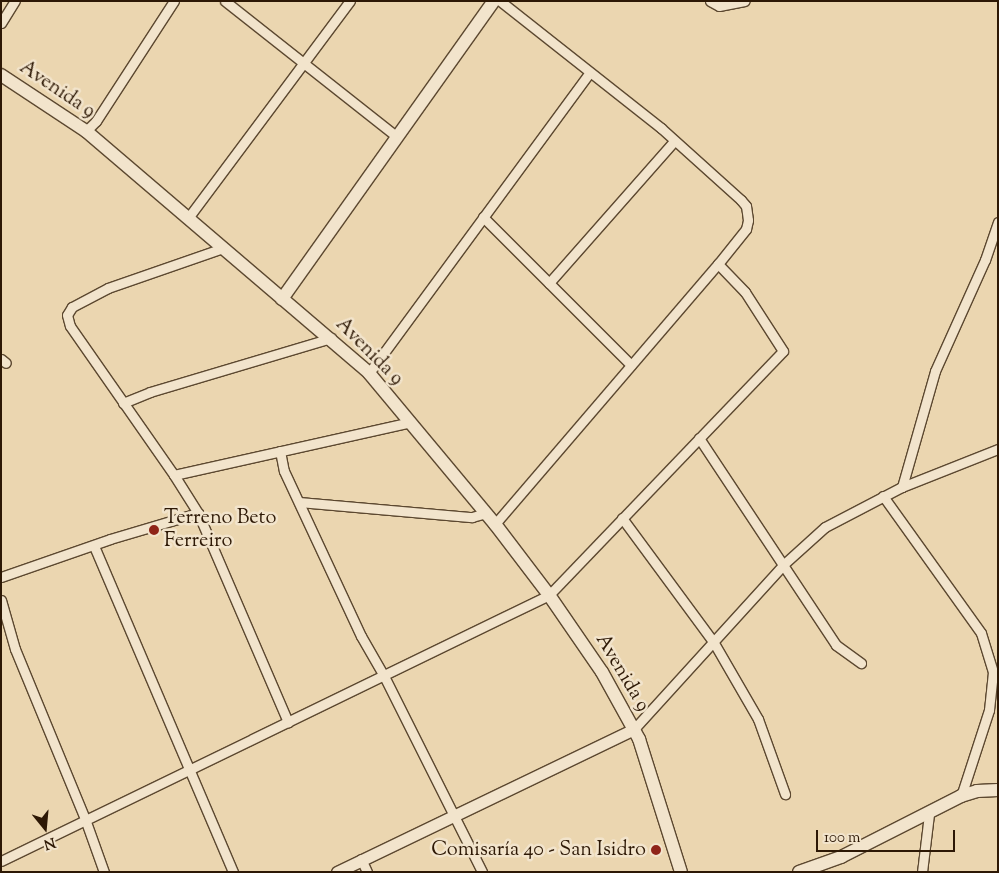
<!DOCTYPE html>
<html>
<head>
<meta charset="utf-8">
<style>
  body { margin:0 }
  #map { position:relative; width:999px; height:873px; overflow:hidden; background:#ebd6b0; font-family:"Sorts Mill Goudy",serif }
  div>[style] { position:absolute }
  .roads { filter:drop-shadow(1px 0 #5c4830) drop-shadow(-1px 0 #5c4830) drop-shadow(0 1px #5c4830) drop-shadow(0 -1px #5c4830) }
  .minor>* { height:9px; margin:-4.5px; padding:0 4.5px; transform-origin:4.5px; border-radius:4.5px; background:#f2e4cc }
  .tertiary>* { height:11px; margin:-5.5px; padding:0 5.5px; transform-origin:5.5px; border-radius:5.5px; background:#f2e4cc }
  .secondary>* { height:12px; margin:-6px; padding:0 6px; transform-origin:6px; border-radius:6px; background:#f2e4cc }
  .dots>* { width:14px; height:14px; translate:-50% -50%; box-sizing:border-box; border:2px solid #f2e4cc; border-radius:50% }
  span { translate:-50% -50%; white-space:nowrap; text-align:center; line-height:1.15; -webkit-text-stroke:5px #f2e4cc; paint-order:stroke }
  .street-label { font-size:20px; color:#2d1805 }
  .poi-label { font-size:20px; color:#2d1805 }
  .left { translate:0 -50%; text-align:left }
  .right { translate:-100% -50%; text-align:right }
  .frame { position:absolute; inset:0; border:2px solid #2d1805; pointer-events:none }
  .north { position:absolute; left:20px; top:803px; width:50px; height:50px; -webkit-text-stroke:4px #f2e4cc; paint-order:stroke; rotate:163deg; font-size:14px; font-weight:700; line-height:20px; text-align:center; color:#2d1805 }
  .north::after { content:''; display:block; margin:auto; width:18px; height:22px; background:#2d1805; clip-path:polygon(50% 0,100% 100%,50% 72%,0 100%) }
  .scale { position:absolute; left:816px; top:830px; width:139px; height:22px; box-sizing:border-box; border:2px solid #2d1805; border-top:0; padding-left:6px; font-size:15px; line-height:18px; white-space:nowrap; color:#2d1805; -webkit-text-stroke:4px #f2e4cc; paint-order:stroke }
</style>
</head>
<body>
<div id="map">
  <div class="roads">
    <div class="minor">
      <div style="left:225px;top:1px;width:219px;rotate:38.3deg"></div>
      <div style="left:710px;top:1px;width:10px;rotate:29deg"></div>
      <div style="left:719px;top:6px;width:26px;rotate:-11deg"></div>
      <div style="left:1px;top:23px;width:26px;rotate:-58deg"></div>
      <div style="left:86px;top:131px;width:14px;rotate:-45deg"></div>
      <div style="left:96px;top:121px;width:143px;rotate:-57deg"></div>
      <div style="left:483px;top:217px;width:209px;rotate:45deg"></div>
      <div style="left:188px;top:218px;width:271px;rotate:-53.3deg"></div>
      <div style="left:223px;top:248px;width:122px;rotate:160.8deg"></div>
      <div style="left:108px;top:288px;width:41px;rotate:152.2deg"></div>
      <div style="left:72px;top:307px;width:9px;rotate:122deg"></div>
      <div style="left:67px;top:315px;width:11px;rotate:75deg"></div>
      <div style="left:70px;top:326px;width:182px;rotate:55.1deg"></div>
      <div style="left:174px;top:475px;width:45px;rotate:57.7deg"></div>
      <div style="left:198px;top:513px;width:228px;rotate:66.7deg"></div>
      <div style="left:549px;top:283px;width:189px;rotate:-48.6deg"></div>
      <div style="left:1px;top:359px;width:6px;rotate:39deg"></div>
      <div style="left:369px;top:373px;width:372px;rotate:-53.7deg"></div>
      <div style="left:123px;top:403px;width:29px;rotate:-22deg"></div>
      <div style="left:150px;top:392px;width:189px;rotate:-16.6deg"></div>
      <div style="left:699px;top:438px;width:248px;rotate:56.5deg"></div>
      <div style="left:836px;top:645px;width:31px;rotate:36deg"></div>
      <div style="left:280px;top:451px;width:20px;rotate:79deg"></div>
      <div style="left:284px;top:471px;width:182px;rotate:65deg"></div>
      <div style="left:361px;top:636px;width:46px;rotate:60.1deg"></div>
      <div style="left:384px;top:676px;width:219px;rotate:63.4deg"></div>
      <div style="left:174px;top:475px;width:243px;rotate:-12.6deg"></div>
      <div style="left:902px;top:487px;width:121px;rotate:-74.1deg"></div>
      <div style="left:935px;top:371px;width:122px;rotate:-65.8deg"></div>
      <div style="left:985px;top:260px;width:40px;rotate:-71.1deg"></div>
      <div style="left:883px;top:496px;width:168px;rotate:54.4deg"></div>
      <div style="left:981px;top:633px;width:41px;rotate:72.9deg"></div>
      <div style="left:993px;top:672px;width:38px;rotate:96deg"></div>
      <div style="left:989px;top:710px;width:90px;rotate:108deg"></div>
      <div style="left:299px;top:502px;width:174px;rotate:5deg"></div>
      <div style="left:472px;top:517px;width:15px;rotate:-16deg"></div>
      <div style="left:622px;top:518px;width:155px;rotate:53.6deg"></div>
      <div style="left:714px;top:643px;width:88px;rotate:59.9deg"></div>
      <div style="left:758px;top:719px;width:80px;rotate:70.2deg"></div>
      <div style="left:495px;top:524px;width:343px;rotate:-49.4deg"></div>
      <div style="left:718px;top:264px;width:45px;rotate:-51.3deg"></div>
      <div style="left:746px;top:229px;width:9px;rotate:-77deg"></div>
      <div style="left:748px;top:220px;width:14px;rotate:-98deg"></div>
      <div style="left:746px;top:206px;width:8px;rotate:-130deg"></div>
      <div style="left:741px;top:200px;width:108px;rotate:-138deg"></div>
      <div style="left:661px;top:128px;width:205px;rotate:-141.7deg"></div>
      <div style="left:94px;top:546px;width:354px;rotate:66.9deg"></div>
      <div style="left:1px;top:577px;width:115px;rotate:-19.2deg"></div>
      <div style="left:110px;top:539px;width:92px;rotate:-16.5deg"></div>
      <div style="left:1px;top:600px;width:51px;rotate:74.1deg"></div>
      <div style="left:15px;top:649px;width:184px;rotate:67.6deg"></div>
      <div style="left:85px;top:819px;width:56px;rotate:70.3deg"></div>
      <div style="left:634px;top:729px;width:223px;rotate:-47.7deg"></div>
      <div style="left:784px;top:564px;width:55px;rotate:-42.1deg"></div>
      <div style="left:825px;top:527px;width:87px;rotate:-27.5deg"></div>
      <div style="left:902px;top:487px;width:103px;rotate:-21.6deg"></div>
      <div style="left:361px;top:859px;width:14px;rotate:65deg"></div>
      <div style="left:1px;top:861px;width:609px;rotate:-25.89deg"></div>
      <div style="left:549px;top:595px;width:338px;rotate:-46.2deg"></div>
      <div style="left:783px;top:351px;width:70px;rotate:-122.8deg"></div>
      <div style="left:745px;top:292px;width:39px;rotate:-134deg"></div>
      <div style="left:922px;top:872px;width:58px;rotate:-83.1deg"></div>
    </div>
    <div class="tertiary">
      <div style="left:337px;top:872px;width:330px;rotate:-25.7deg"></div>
    </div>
    <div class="secondary">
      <div style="left:1px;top:75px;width:102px;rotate:33.4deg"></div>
      <div style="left:86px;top:131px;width:372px;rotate:40.5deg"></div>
      <div style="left:369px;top:373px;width:197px;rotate:50.2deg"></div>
      <div style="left:495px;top:524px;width:89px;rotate:52.7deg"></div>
      <div style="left:549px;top:595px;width:93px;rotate:55.5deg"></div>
      <div style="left:602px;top:672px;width:77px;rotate:61.1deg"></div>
      <div style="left:639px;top:739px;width:139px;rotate:72.5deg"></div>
      <div style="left:282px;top:299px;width:366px;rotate:-54.6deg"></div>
      <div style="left:799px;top:872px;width:45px;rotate:-19.7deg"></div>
      <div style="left:841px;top:857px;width:135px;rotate:-26.9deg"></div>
      <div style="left:961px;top:796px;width:17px;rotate:-17deg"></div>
      <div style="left:977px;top:791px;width:21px;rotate:-3deg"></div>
    </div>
  </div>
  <div class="dots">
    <div style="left:154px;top:530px;background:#8f2418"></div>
    <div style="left:656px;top:850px;background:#8f2418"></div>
  </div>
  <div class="street-label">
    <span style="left:57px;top:90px;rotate:34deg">Avenida 9</span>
    <span style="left:369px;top:352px;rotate:45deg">Avenida 9</span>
    <span style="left:622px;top:673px;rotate:59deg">Avenida 9</span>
  </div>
  <div class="poi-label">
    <span class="left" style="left:164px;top:530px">Terreno Beto<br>Ferreiro</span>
    <span class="right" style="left:646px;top:850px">Comisaría 40 - San Isidro</span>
  </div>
  <div class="frame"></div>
  <div class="north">N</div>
  <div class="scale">100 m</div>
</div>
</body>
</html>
